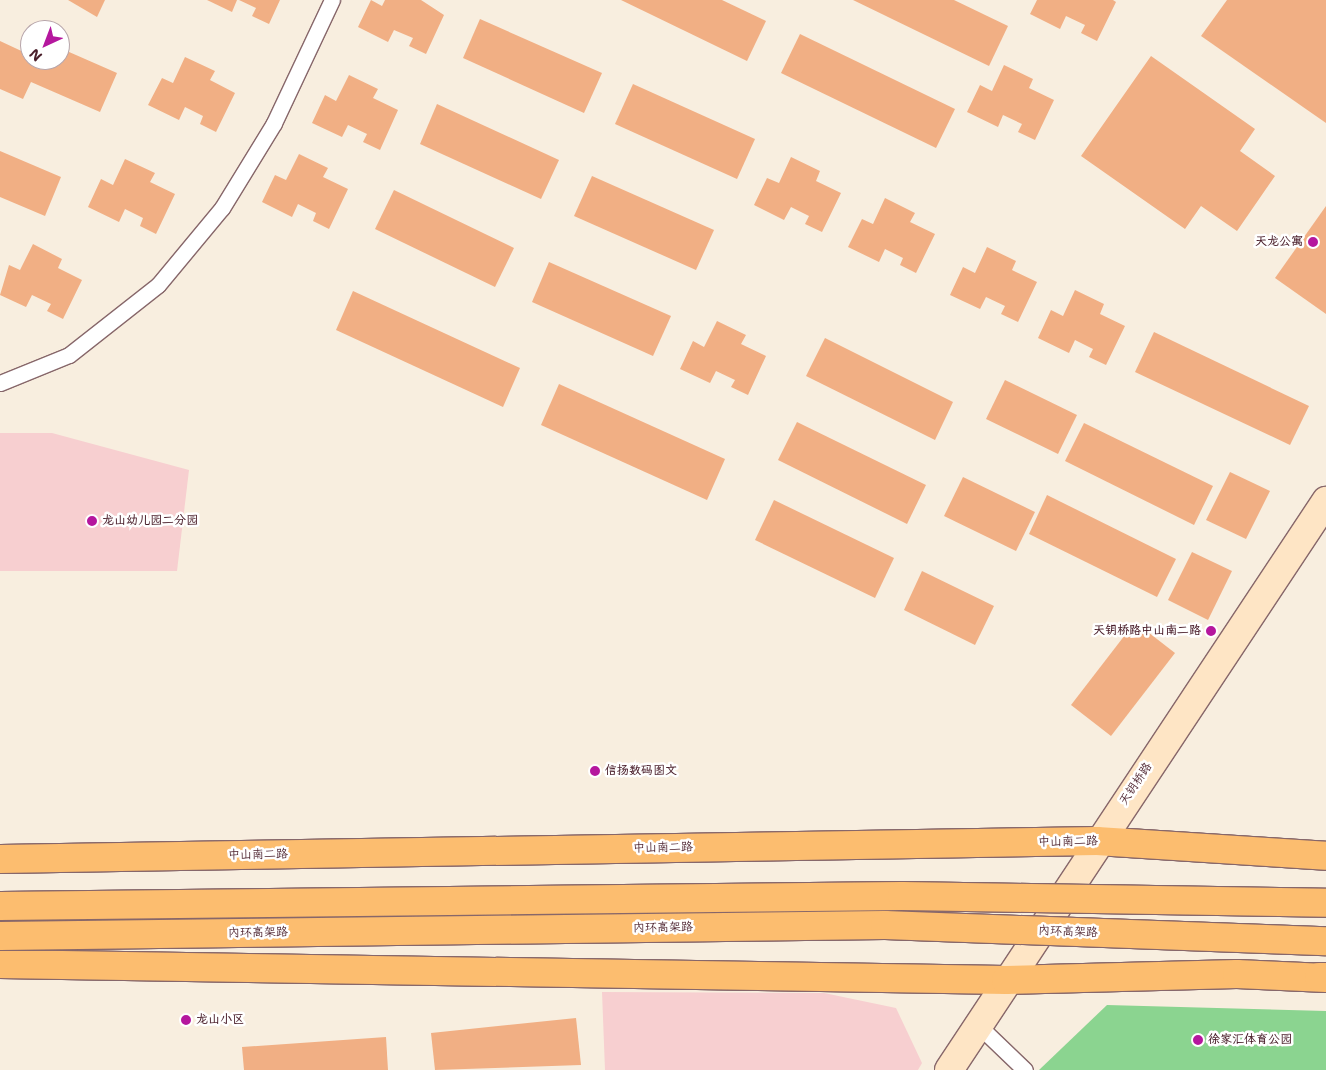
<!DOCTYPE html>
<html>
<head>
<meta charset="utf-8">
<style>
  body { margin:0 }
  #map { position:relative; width:1326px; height:1070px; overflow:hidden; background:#f8eedf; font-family:"Shantell Sans","LXGW WenKai TC",sans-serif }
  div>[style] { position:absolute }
  .built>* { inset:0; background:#f7cfd0 }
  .green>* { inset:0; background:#8bd490 }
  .building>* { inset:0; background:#f1af84 }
  .roads { filter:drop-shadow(1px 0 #87676a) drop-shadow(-1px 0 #87676a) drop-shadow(0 1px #87676a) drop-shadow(0 -1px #87676a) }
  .lane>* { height:15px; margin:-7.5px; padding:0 7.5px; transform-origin:7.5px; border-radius:7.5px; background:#fff }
  .secondary>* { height:28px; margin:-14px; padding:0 14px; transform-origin:14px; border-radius:14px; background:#fee5c5 }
  .primary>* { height:28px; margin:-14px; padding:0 14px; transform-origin:14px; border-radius:14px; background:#fcbd6f }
  .highway>* { height:28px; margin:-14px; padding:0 14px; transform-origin:14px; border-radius:14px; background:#fcbd6f }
  .bridges { filter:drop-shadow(1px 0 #87676a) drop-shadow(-1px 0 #87676a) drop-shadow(0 1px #87676a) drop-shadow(0 -1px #87676a) }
  .highway-bridge>* { height:28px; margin:-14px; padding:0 14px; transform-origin:14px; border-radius:14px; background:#fcbd6f }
  .dots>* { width:14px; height:14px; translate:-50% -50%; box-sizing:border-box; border:2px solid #fff; border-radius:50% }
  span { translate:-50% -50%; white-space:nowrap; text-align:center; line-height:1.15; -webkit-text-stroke:5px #fff; paint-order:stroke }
  .poi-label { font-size:12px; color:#4a1f2b; font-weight:700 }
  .right { translate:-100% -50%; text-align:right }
  .left { translate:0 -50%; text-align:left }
  .street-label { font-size:12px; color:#4a1f2b }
  .north { position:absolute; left:20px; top:20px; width:50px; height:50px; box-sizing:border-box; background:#fff; border:1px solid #b7a5aa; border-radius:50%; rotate:223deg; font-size:14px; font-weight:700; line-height:20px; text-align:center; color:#4a1f2b }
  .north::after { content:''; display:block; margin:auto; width:18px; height:22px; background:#b5179e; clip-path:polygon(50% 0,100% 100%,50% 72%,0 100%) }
</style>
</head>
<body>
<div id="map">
  <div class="built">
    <div style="clip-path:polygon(0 433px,52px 433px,189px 470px,177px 571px,0 571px)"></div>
    <div style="clip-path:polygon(602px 992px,824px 993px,896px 1008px,922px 1063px,918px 1070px,605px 1070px)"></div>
  </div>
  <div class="green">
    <div style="clip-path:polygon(1107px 1005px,1326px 1011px,1326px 1070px,1039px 1070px)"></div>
  </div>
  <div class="building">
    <div style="clip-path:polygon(68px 0,105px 0,97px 17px)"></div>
    <div style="clip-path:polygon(207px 0,237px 0,232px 12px)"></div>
    <div style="clip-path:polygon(239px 0,280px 0,269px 24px,252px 16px,256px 8px)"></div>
    <div style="clip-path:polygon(371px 0,382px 6px,385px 0,421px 0,444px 15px,426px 54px,409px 46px,413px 38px,394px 30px,388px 42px,358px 27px)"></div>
    <div style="clip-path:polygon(621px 0,722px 0,766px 21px,747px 61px)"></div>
    <div style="clip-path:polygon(853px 0,954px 0,1008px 26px,989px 66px)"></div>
    <div style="clip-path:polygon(1037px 0,1113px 0,1116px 2px,1097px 41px,1081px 33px,1085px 25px,1066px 16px,1060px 29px,1030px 14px)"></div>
    <div style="clip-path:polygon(1227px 0,1326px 0,1326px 123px,1201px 36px)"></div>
    <div style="clip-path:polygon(480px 19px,602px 73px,584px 113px,463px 58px)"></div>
    <div style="clip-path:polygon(800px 34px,955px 109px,936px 148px,781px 73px)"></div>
    <div style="clip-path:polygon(0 41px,30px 55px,30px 60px,60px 60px,60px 48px,117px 73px,100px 112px,31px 82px,23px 99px,0 89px)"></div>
    <div style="clip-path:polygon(1151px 56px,1255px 129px,1240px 151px,1275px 176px,1237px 231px,1201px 206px,1185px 229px,1081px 156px)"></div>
    <div style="clip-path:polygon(185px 57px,215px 71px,210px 80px,235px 93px,216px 132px,200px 124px,203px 116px,185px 107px,179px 120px,148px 105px,162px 78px,173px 83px)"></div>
    <div style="clip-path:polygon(1004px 65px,1033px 79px,1029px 88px,1054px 100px,1035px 140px,1018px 132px,1022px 124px,1003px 115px,998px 127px,967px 112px,980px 85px,992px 91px)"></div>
    <div style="clip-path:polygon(349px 75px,378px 89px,373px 98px,398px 110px,380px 150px,363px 142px,367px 134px,348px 125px,342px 137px,312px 123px,325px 95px,336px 101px)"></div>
    <div style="clip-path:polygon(633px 84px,755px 139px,737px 179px,615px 124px)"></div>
    <div style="clip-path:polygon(437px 104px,559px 160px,541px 199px,420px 144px)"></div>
    <div style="clip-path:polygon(0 151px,61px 177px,45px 216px,0 197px)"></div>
    <div style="clip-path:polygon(299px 154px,328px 168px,323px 177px,348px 189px,329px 229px,313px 221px,316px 213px,298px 204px,292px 217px,262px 202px,275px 175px,286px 180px)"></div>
    <div style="clip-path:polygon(791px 157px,820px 171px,816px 181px,841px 193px,822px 232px,805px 224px,809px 216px,791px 207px,784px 220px,754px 205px,767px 178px,779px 183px)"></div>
    <div style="clip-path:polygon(125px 159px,155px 173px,150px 182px,175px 194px,156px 234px,140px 226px,143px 218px,125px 209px,119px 222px,88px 207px,101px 179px,113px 185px)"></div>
    <div style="clip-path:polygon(592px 176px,714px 230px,696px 270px,574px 216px)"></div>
    <div style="clip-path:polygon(394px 190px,514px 248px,495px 287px,375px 229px)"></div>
    <div style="clip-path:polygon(885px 198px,915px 213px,910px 222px,935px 234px,916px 273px,900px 265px,903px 258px,885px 249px,879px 262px,848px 247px,862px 219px,873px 224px)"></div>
    <div style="clip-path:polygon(1326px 206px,1326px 314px,1275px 278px)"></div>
    <div style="clip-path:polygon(33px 244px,62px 259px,58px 268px,82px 280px,63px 319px,47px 311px,51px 304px,32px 295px,26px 307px,0 295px,9px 265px,20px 270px)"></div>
    <div style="clip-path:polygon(987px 247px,1016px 261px,1012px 270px,1037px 282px,1018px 322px,1001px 314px,1005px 306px,986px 297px,980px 309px,950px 295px,963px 267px,975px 273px)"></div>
    <div style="clip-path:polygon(549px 262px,671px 316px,653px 356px,532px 302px)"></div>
    <div style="clip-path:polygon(1075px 290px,1104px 304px,1100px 314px,1125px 326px,1106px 365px,1089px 357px,1093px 349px,1075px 340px,1069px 353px,1038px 338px,1051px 310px,1063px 316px)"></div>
    <div style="clip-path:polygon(353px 291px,520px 368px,503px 407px,336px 330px)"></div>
    <div style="clip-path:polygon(717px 321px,746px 335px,741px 344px,766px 356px,748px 395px,731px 387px,735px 380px,716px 371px,710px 383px,680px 369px,693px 341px,704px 347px)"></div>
    <div style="clip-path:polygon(1154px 332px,1309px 406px,1290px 445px,1135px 372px)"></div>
    <div style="clip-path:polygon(825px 338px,953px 402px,935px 440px,806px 376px)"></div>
    <div style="clip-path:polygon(1005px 380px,1077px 415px,1058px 454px,986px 419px)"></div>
    <div style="clip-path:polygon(559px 384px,725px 459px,707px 500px,541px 425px)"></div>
    <div style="clip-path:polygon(797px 422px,926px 485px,907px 524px,778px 460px)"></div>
    <div style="clip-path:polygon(1084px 423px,1213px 486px,1194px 525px,1065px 461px)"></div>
    <div style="clip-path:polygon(1230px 472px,1270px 491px,1246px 539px,1206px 520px)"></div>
    <div style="clip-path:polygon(963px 477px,1035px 512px,1016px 551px,944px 516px)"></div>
    <div style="clip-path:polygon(1047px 495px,1176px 559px,1157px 597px,1029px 534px)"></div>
    <div style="clip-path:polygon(774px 500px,894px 558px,875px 598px,755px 540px)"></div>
    <div style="clip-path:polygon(1192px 552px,1232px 571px,1208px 620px,1168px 600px)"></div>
    <div style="clip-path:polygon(922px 571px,994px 606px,975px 645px,904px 610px)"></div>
    <div style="clip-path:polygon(1135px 622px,1175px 653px,1111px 736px,1071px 705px)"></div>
    <div style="clip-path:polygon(576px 1018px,581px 1065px,435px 1070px,431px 1033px)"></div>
    <div style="clip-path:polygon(386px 1037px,388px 1070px,244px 1070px,242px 1047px)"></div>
  </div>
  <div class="roads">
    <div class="lane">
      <div style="left:0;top:383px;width:74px;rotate:-22.1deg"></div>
      <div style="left:69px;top:355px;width:113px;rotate:-38.2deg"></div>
      <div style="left:158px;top:285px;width:100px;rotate:-50.3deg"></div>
      <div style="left:222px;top:208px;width:100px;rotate:-58.5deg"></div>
      <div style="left:274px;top:123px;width:136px;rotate:-64.8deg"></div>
      <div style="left:978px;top:1025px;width:65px;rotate:43.8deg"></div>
    </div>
    <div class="secondary">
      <div style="left:949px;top:1070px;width:683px;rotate:-56.47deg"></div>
    </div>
    <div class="primary">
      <div style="left:0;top:859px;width:1097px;rotate:-0.94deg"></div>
      <div style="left:1097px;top:841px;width:229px;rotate:3.7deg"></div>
      <div style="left:0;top:964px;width:1006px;rotate:0.91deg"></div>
      <div style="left:1006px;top:980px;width:231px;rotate:-1.5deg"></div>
      <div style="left:1237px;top:974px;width:89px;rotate:2.6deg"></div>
    </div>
    <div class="highway">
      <div style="left:1319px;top:977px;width:7px"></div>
    </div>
  </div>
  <div class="bridges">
    <div class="highway-bridge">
      <div style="left:0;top:906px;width:902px;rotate:-0.64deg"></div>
      <div style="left:902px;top:896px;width:424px;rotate:0.9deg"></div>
      <div style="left:0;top:936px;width:885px;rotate:-0.71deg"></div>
      <div style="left:885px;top:925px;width:441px;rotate:2.1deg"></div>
    </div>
  </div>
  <div class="dots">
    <div style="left:1313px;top:242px;background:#b5179e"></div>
    <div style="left:92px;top:521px;background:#b5179e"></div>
    <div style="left:1211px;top:631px;background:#b5179e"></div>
    <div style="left:595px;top:771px;background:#b5179e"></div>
    <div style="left:186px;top:1020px;background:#b5179e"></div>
    <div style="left:1198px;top:1040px;background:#b5179e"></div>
  </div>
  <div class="poi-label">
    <span class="right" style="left:1303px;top:242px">天龙公寓</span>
    <span class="left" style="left:102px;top:521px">龙山幼儿园二分园</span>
    <span class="right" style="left:1201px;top:631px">天钥桥路中山南二路</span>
    <span class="left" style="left:605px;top:771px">信扬数码图文</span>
    <span class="left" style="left:196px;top:1020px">龙山小区</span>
    <span class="left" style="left:1208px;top:1040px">徐家汇体育公园</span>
  </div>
  <div class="street-label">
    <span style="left:1136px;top:784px;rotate:-56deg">天钥桥路</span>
    <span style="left:1068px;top:842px;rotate:-1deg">中山南二路</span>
    <span style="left:663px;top:848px;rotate:-1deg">中山南二路</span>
    <span style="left:258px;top:855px;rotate:-1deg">中山南二路</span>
    <span style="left:663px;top:928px;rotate:-1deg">内环高架路</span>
    <span style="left:1068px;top:932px;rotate:2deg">内环高架路</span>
    <span style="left:258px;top:933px;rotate:-1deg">内环高架路</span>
  </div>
  <div class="north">N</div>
</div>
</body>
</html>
